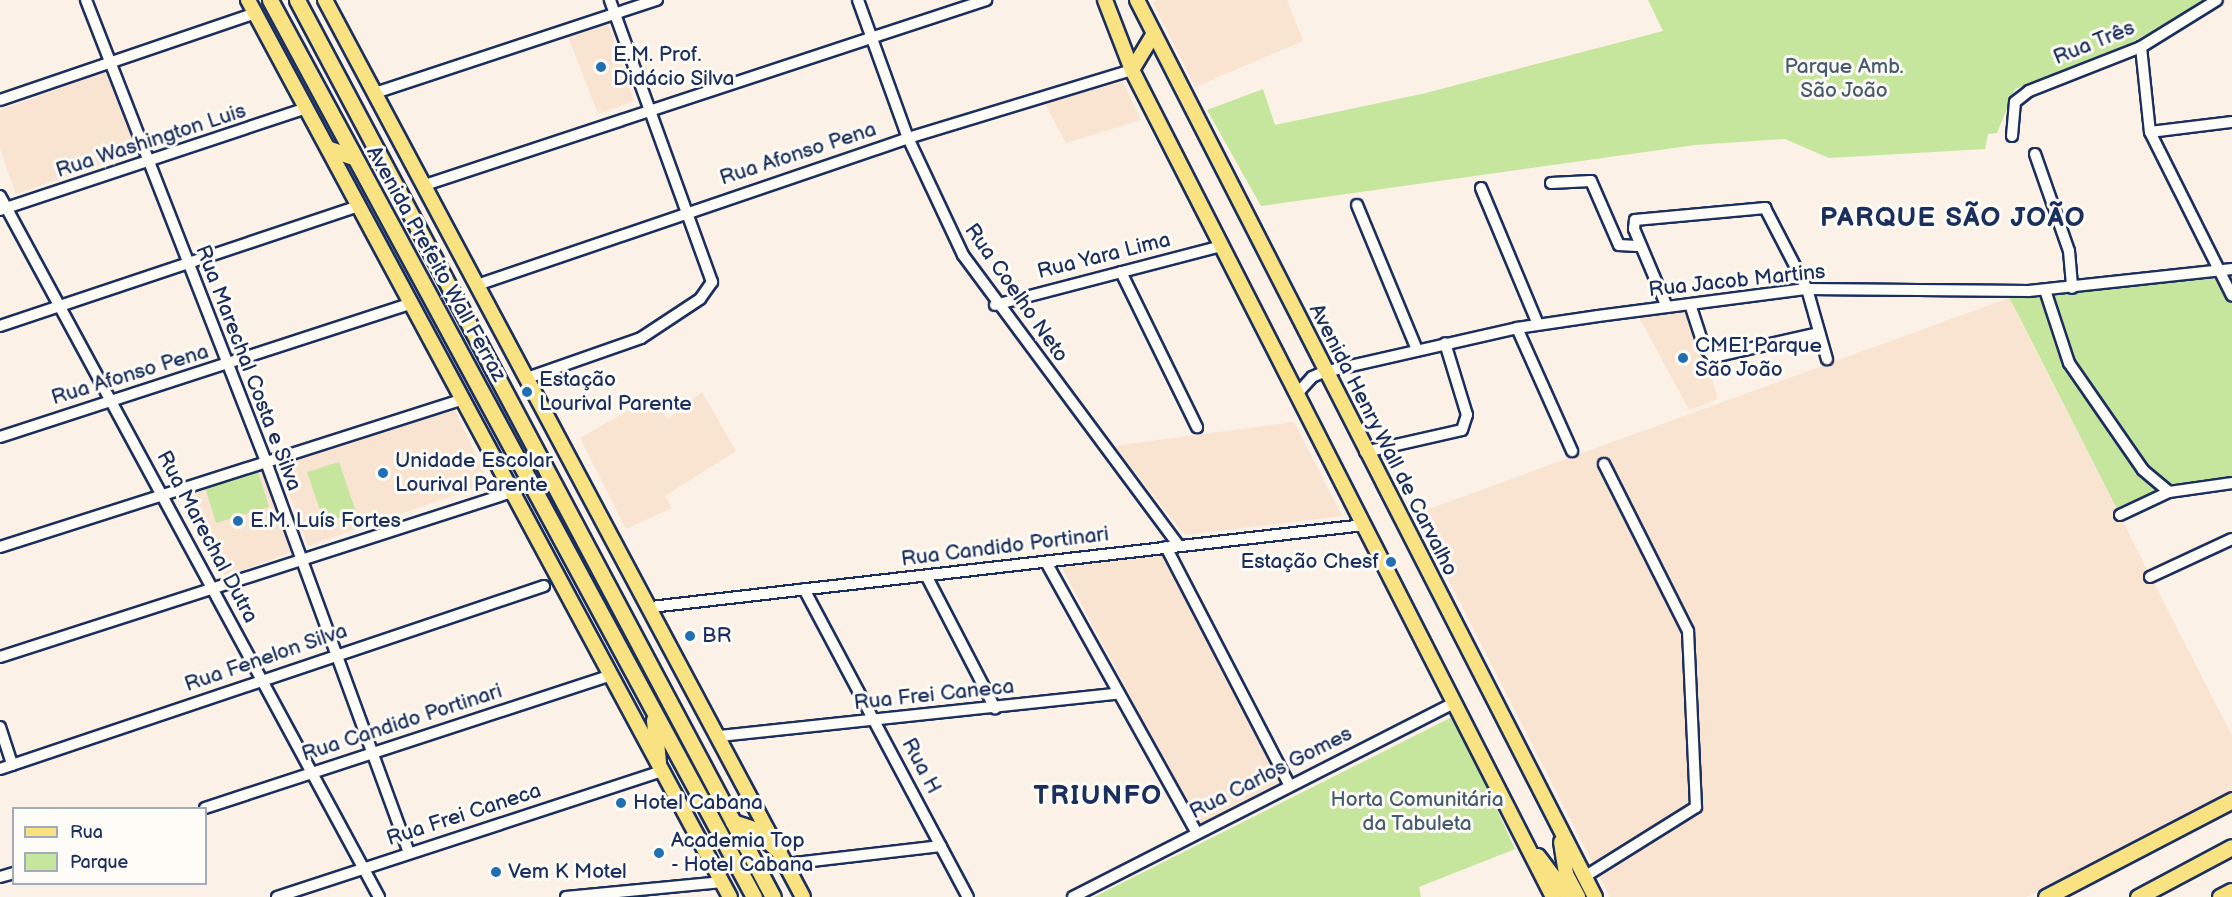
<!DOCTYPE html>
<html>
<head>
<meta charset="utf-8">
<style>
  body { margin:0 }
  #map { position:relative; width:2232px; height:897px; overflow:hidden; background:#fbf1e6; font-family:"Balsamiq Sans",sans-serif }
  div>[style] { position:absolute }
  .built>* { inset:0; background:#f9e4d2 }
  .green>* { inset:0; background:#c6e59d }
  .roads { filter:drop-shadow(2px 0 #1b2f5e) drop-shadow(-2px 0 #1b2f5e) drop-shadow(0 2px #1b2f5e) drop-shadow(0 -2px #1b2f5e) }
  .minor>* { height:10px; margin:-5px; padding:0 5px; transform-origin:5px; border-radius:5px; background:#fdfcf7 }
  .major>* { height:14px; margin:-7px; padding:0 7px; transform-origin:7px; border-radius:7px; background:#f8e281 }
  .highway>* { height:15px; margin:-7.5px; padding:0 7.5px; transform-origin:7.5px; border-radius:7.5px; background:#f8e281 }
  .dots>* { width:16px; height:16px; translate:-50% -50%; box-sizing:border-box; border:3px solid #fdfcf7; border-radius:50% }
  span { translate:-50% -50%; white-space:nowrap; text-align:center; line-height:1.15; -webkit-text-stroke:6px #fdfcf7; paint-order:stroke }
  .street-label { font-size:21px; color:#1b2f5e }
  .poi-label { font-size:21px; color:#1b2f5e }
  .left { translate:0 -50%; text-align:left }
  .right { translate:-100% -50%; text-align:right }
  .park-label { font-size:21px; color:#465c6e }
  .district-label { font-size:27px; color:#1b2f5e; font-weight:700; letter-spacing:1.5px }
  .legend { position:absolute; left:12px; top:807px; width:195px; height:78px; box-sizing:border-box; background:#fdfcf7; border:2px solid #a3aaba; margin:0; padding:8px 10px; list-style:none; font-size:18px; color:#1b2f5e }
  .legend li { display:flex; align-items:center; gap:12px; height:30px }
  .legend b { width:30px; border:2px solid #a3aaba }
</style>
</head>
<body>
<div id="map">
  <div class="built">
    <div style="clip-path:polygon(1159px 0,1287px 0,1303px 41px,1195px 87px,1153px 3px)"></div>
    <div style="clip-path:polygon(607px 21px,634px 101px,598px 114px,567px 34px)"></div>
    <div style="clip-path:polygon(108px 71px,137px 152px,16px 194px,0 149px,0 110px)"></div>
    <div style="clip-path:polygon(1121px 78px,1141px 120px,1066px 143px,1045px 104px)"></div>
    <div style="clip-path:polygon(2009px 298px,2232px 736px,2232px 790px,2026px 897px,1610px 897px,1415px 514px)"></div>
    <div style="clip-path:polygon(1690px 309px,1718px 399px,1689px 410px,1639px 317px)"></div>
    <div style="clip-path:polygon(702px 392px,736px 451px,665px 496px,672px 508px,626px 529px,580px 438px,650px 398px,668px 419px)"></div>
    <div style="clip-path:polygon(453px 406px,489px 483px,308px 546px,278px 463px)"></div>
    <div style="clip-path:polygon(1294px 422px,1342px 516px,1185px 535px,1114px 446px)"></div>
    <div style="clip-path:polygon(261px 465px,294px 551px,225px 577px,178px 490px)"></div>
    <div style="clip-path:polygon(1162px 552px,1283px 781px,1199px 825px,1060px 564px)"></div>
  </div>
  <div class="green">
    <div style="clip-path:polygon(1648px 0,2205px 0,2121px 49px,2015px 89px,1997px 133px,1988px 134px,1985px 149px,1829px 158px,1785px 139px,1695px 145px,1261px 206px,1207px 110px,1263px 89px,1275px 125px,1426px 93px,1663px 31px)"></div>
    <div style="clip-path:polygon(2232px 269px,2232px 479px,2119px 513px,2007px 293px,2167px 282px)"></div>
    <div style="clip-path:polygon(339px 462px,356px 512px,324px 522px,307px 472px)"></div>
    <div style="clip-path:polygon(258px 471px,269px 507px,216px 523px,205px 487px)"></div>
    <div style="clip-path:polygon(1454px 716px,1515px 849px,1419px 887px,1421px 897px,1094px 897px)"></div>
  </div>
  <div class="roads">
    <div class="minor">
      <div style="left:86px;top:0;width:496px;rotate:68.7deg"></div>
      <div style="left:266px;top:462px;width:415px;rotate:69.9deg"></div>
      <div style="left:858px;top:0;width:147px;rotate:70.1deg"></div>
      <div style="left:908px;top:138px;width:129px;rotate:64.8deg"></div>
      <div style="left:963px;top:255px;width:362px;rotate:53.4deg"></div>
      <div style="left:2141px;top:47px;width:85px;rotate:84deg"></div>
      <div style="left:2150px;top:132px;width:183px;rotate:63.4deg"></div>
      <div style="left:375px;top:93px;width:297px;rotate:-18.3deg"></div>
      <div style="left:0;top:100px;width:269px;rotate:-18.8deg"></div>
      <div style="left:2150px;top:132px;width:83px;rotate:-7deg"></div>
      <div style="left:2012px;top:136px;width:34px;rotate:-85deg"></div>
      <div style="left:2015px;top:102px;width:18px;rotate:-38deg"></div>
      <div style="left:2029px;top:91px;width:120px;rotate:-21.4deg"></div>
      <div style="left:2141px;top:47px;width:89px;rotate:-31.7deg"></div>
      <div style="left:2035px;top:154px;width:103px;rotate:70.7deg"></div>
      <div style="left:2069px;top:251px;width:37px;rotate:85deg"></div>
      <div style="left:1551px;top:183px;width:40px;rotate:-2.9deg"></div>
      <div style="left:1591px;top:181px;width:70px;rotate:66.4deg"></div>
      <div style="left:1619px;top:245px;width:22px;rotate:3deg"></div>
      <div style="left:425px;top:185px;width:591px;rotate:-18.25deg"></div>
      <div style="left:1481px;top:188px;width:147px;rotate:67.3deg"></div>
      <div style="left:0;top:196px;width:797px;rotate:61.6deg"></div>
      <div style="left:1357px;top:205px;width:157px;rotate:67.5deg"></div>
      <div style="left:0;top:210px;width:324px;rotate:-18.4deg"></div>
      <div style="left:1121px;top:272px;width:173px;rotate:63.9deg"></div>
      <div style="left:480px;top:284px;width:452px;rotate:-18.8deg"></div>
      <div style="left:908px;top:138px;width:234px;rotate:-16.9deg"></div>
      <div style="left:2045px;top:290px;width:77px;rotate:71.8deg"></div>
      <div style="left:2069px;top:363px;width:130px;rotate:55.3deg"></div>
      <div style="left:2143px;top:470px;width:34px;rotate:40deg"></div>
      <div style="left:1690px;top:304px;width:45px;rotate:72deg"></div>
      <div style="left:1704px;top:347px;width:13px;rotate:48deg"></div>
      <div style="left:1713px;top:357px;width:109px;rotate:-12.8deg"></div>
      <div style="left:995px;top:305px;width:235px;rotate:-14.6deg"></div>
      <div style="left:1667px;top:307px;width:85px;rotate:-112.9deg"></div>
      <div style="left:1634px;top:229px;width:9px;rotate:-84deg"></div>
      <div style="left:1635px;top:220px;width:131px;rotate:-5.3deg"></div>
      <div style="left:1765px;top:208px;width:91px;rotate:62.6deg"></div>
      <div style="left:1807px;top:289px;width:73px;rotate:74.1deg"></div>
      <div style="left:0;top:326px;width:379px;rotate:-18.5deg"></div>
      <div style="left:1517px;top:328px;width:135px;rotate:65.9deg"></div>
      <div style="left:527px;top:378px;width:121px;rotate:-19.3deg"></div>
      <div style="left:641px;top:338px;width:71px;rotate:-33.5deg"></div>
      <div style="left:700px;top:299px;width:21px;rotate:-55deg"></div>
      <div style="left:712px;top:282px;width:300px;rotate:-109.9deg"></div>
      <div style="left:1296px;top:395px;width:24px;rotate:-48deg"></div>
      <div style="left:1312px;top:377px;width:13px;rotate:-23deg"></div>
      <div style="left:1324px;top:372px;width:198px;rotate:-12.8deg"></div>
      <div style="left:1517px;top:328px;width:82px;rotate:-8.4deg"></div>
      <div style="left:1598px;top:316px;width:211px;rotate:-7.4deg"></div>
      <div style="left:1807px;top:289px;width:222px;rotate:0.5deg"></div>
      <div style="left:2029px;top:291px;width:204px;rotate:-6.2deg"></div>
      <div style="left:0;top:437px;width:430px;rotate:-18deg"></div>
      <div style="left:1365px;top:452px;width:99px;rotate:-12.8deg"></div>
      <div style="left:1462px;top:430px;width:16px;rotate:-72deg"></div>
      <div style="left:1467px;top:415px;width:75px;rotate:-107deg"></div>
      <div style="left:2120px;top:515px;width:54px;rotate:-25.1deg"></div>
      <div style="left:2169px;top:492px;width:64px;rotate:-8.1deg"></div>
      <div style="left:0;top:547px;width:486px;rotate:-17.7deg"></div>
      <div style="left:1166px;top:547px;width:269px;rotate:62.6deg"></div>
      <div style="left:1046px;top:562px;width:309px;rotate:60.9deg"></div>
      <div style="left:927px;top:577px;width:148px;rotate:62.6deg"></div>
      <div style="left:2150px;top:577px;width:90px;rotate:-24.9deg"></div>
      <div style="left:804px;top:589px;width:349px;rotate:62deg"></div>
      <div style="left:651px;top:607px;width:718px;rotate:-6.56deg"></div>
      <div style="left:0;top:657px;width:538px;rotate:-17.86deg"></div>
      <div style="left:0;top:727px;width:40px;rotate:72deg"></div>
      <div style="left:720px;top:736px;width:398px;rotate:-6.1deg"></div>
      <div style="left:0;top:769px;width:574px;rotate:-18.59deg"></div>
      <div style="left:205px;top:808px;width:427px;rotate:-18.1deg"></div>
      <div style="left:786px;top:864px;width:156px;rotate:-6.6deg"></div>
      <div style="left:0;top:877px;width:15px;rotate:-16deg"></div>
      <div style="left:1584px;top:877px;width:132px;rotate:-32deg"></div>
      <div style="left:1696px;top:807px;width:176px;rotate:-92.6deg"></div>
      <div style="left:1688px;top:631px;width:187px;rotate:-116.7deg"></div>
      <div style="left:277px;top:897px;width:406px;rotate:-18.1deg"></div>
      <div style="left:566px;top:897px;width:157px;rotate:-5.5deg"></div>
      <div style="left:1073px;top:897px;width:429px;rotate:-27deg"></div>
    </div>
    <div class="major">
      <div style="left:248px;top:0;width:1018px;rotate:61.75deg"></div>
      <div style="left:325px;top:0;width:1016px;rotate:61.95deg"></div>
      <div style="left:1105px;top:0;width:75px;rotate:68.9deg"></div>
      <div style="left:1132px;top:70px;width:928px;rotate:63.02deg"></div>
      <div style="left:1137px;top:0;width:1007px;rotate:62.95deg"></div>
      <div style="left:1132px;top:70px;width:41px;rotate:-59deg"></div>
      <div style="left:1561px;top:842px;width:32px;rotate:81deg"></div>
      <div style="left:1566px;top:874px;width:26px;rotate:62deg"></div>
      <div style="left:1538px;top:856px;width:46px;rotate:52.9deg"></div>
      <div style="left:2220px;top:897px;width:13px;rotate:-27deg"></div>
    </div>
    <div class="highway">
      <div style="left:270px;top:0;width:1019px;rotate:61.65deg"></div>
      <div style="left:297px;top:0;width:1015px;rotate:62.05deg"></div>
      <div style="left:330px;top:149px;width:24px;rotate:19deg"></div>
      <div style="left:654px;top:720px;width:42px;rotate:84.6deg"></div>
      <div style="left:733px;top:822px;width:21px;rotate:19deg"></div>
      <div style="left:753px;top:829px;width:34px;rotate:40deg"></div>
      <div style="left:2046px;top:897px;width:210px;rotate:-27.5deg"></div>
      <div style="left:2138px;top:897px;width:106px;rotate:-28deg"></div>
    </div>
  </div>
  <div class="dots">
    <div style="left:601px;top:67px;background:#1f6fb2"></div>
    <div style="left:1683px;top:358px;background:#1f6fb2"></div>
    <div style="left:527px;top:392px;background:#1f6fb2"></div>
    <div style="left:383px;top:473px;background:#1f6fb2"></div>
    <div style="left:238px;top:521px;background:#1f6fb2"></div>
    <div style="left:1391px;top:562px;background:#1f6fb2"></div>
    <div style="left:690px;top:636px;background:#1f6fb2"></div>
    <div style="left:621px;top:803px;background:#1f6fb2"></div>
    <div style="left:659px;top:853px;background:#1f6fb2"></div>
    <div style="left:496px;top:872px;background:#1f6fb2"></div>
  </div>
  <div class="street-label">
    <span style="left:2094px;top:43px;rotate:-22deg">Rua Três</span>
    <span style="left:151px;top:141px;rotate:-18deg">Rua Washington Luis</span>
    <span style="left:798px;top:154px;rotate:-18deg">Rua Afonso Pena</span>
    <span style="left:1104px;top:256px;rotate:-14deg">Rua Yara Lima</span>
    <span style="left:436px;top:264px;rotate:61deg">Avenida Prefeito Wall Ferraz</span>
    <span style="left:1737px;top:281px;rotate:-6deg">Rua Jacob Martins</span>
    <span style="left:1016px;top:293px;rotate:55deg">Rua Coelho Neto</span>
    <span style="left:248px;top:368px;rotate:69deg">Rua Marechal Costa e Silva</span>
    <span style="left:130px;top:375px;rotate:-17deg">Rua Afonso Pena</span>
    <span style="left:1383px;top:440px;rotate:63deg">Avenida Henry Wall de Carvalho</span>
    <span style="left:207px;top:537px;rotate:62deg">Rua Marechal Dutra</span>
    <span style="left:1005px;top:547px;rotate:-7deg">Rua Candido Portinari</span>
    <span style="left:266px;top:658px;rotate:-19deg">Rua Fenelon Silva</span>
    <span style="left:934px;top:695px;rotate:-6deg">Rua Frei Caneca</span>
    <span style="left:402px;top:723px;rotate:-18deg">Rua Candido Portinari</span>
    <span style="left:921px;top:766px;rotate:62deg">Rua H</span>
    <span style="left:1271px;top:773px;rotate:-27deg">Rua Carlos Gomes</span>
    <span style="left:464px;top:815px;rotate:-18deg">Rua Frei Caneca</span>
  </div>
  <div class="poi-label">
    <span class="left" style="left:613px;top:67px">E.M. Prof.<br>Didácio Silva</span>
    <span class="left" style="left:1695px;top:358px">CMEI Parque<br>São João</span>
    <span class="left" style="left:539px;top:392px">Estação<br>Lourival Parente</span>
    <span class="left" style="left:395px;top:473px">Unidade Escolar<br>Lourival Parente</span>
    <span class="left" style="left:250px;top:521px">E.M. Luís Fortes</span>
    <span class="right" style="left:1379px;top:562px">Estação Chesf</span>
    <span class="left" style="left:702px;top:636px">BR</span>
    <span class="left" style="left:633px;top:803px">Hotel Cabana</span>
    <span class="left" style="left:671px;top:853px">Academia Top<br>- Hotel Cabana</span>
    <span class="left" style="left:508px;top:872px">Vem K Motel</span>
  </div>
  <div class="park-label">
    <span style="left:1844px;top:79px">Parque Amb.<br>São João</span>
    <span style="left:1417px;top:812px">Horta Comunitária<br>da Tabuleta</span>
  </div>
  <div class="district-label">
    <span style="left:1953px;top:219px">PARQUE SÃO JOÃO</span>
    <span style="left:1098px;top:797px">TRIUNFO</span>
  </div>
  <ul class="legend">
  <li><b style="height:8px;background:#f8e281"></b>Rua</li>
  <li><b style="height:16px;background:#c6e59d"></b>Parque</li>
  </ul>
</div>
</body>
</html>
